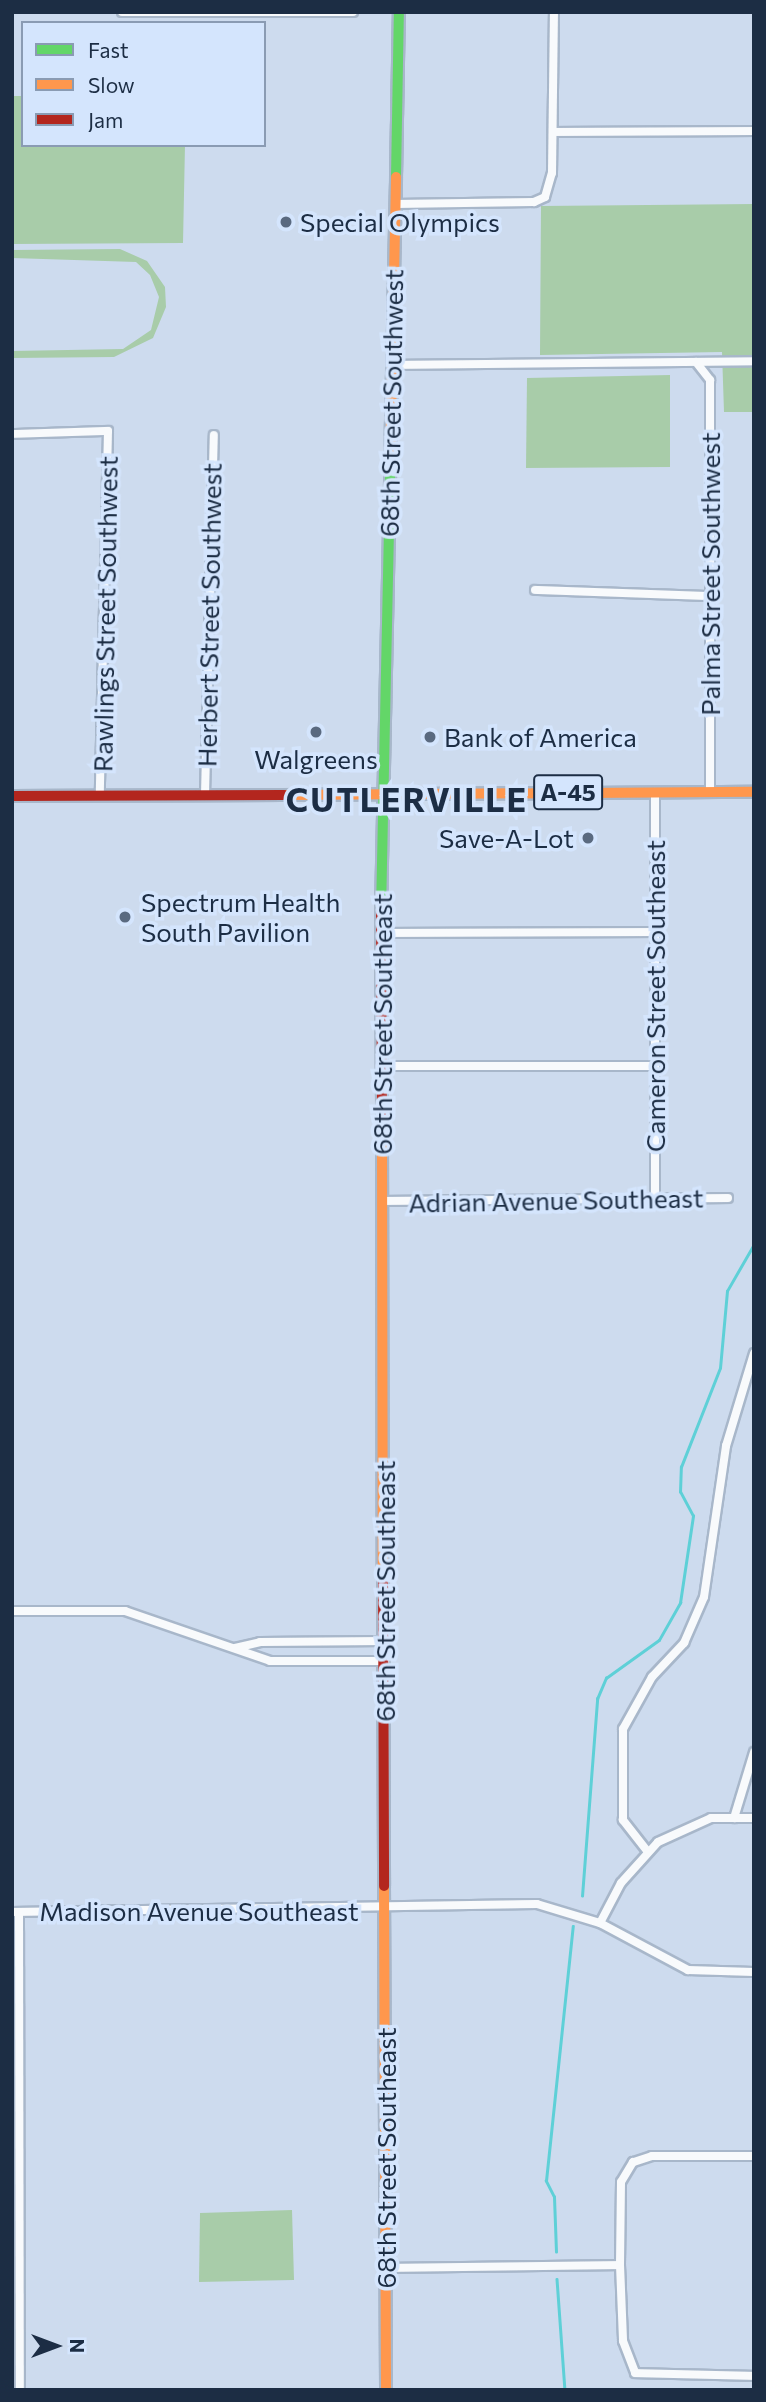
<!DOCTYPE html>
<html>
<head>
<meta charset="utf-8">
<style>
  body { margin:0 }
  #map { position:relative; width:766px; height:2402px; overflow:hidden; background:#cddbee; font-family:Commissioner,sans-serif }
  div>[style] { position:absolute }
  .green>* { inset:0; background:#a8cca9 }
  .stream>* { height:2.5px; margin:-1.25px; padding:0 1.25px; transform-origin:1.25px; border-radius:1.25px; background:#5ed0d7 }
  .roads { filter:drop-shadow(2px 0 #a8b7ca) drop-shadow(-2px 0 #a8b7ca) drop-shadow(0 2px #a8b7ca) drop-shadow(0 -2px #a8b7ca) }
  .street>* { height:8px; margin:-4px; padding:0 4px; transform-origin:4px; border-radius:4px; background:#f8fafc }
  .fast>* { height:10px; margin:-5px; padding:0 5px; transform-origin:5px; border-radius:5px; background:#63d668 }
  .slow>* { height:10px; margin:-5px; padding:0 5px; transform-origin:5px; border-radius:5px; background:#ff974d }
  .jam>* { height:10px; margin:-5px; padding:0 5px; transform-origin:5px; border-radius:5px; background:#b3261e }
  .dots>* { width:19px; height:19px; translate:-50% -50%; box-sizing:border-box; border:4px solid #d4e5fd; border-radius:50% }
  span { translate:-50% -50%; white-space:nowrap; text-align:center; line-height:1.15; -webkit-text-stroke:7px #d4e5fd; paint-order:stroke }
  .shield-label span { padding:2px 5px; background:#d4e5fd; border:2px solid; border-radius:5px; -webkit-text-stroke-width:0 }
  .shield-label { font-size:24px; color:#1c2d44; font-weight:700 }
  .poi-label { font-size:26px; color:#1c2d44 }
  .left { translate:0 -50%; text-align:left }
  .right { translate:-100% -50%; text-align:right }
  .street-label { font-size:26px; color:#1c2d44 }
  .district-label { font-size:33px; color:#1c2d44; font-weight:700; letter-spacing:2px }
  .frame { position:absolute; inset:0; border:14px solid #1c2d44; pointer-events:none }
  .legend { position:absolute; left:21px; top:21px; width:245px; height:126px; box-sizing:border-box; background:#d4e5fd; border:2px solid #8a9bb3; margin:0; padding:9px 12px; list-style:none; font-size:21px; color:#1c2d44 }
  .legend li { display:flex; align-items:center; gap:14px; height:35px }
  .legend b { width:35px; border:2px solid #8a9bb3 }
  .north { position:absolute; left:21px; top:2311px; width:70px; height:70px; -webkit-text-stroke:5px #d4e5fd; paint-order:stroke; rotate:90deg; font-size:19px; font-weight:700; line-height:28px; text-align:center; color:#1c2d44 }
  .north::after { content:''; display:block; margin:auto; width:24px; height:32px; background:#1c2d44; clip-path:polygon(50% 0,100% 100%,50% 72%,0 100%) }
</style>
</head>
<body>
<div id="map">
  <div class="green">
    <div style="clip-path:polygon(12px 96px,23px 96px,23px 145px,185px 145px,183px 243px,12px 244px)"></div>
    <div style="clip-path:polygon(754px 204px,754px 412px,724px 412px,722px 352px,540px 355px,541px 206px)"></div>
    <div style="clip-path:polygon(120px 249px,147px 261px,165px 287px,166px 307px,153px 338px,114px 357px,12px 358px,12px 351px,123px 349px,151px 330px,159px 297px,150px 275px,136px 262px,12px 258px,12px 250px)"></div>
    <div style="clip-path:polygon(670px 375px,670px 467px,526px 468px,527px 378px)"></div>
    <div style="clip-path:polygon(292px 2210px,294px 2280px,199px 2282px,200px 2213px)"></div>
  </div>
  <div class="stream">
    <div style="left:582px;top:1896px;width:198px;rotate:-85.6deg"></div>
    <div style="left:597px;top:1699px;width:23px;rotate:-67deg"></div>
    <div style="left:606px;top:1678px;width:65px;rotate:-35.6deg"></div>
    <div style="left:659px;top:1640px;width:43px;rotate:-60.4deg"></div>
    <div style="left:680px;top:1603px;width:88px;rotate:-81.5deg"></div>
    <div style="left:693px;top:1516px;width:27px;rotate:-118deg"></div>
    <div style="left:680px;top:1492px;width:25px;rotate:-88deg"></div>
    <div style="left:681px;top:1467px;width:106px;rotate:-68.5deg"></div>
    <div style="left:720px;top:1368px;width:77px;rotate:-84.8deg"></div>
    <div style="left:727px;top:1291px;width:54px;rotate:-60.1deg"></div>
    <div style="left:556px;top:2252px;width:55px;rotate:-92.1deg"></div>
    <div style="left:554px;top:2197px;width:18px;rotate:-117deg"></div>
    <div style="left:546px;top:2181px;width:256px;rotate:-84deg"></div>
    <div style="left:557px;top:2279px;width:111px;rotate:85.9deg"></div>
  </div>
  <div class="roads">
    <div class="street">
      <div style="left:122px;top:12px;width:231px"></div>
      <div style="left:553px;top:132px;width:201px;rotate:-0.3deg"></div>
      <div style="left:395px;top:204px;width:139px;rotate:-0.8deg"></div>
      <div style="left:534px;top:202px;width:12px;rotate:-24deg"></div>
      <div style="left:545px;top:197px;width:25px;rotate:-74deg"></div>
      <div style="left:552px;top:173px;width:161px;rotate:-89.3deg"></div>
      <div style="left:696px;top:362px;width:23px;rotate:52deg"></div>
      <div style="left:710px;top:380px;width:412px;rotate:90deg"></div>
      <div style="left:391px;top:365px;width:363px;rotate:-0.6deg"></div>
      <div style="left:12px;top:434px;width:96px;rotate:-1.8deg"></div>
      <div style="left:108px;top:431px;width:365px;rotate:91.3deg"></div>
      <div style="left:535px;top:590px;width:175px;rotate:2deg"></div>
      <div style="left:655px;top:792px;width:407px;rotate:90deg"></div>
      <div style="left:205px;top:795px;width:360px;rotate:-88.6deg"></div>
      <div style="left:381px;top:933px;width:274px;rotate:-0.2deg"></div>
      <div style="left:383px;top:1066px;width:272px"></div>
      <div style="left:383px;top:1201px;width:345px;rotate:-0.5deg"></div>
      <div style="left:12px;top:1611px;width:113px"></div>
      <div style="left:125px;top:1611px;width:153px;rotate:19deg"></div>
      <div style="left:270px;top:1661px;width:115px"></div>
      <div style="left:235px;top:1648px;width:26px;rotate:-13deg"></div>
      <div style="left:260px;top:1642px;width:125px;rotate:-0.5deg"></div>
      <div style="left:734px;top:1818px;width:69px;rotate:-73.1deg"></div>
      <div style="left:648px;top:1852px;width:41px;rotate:-128deg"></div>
      <div style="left:623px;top:1820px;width:91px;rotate:-90deg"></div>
      <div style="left:623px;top:1729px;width:60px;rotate:-60.9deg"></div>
      <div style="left:652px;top:1677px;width:47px;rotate:-46.7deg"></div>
      <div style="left:684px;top:1643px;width:50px;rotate:-66.5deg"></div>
      <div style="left:704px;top:1597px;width:153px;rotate:-81.7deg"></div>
      <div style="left:726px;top:1446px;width:97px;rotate:-73.2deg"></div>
      <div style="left:12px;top:1912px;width:525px;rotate:-0.87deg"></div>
      <div style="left:537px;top:1904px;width:66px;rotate:16.8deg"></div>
      <div style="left:600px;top:1923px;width:100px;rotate:28.1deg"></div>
      <div style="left:688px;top:1970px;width:66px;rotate:1.7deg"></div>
      <div style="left:19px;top:1912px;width:478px;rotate:89.9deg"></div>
      <div style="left:600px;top:1923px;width:45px;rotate:-62.3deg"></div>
      <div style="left:621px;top:1883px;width:55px;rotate:-47.9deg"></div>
      <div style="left:658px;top:1842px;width:58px;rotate:-24.4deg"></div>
      <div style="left:711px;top:1818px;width:43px"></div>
      <div style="left:754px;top:2156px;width:102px;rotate:180deg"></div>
      <div style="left:652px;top:2156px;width:20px;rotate:162deg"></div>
      <div style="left:633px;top:2162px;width:23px;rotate:121deg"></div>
      <div style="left:621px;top:2182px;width:83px;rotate:90.7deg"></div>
      <div style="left:620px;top:2265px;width:76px;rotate:87.7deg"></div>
      <div style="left:623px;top:2341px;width:34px;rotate:69deg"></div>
      <div style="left:635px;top:2373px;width:119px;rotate:1.4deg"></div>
      <div style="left:386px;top:2268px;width:234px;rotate:-0.7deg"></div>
    </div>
    <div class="fast">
      <div style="left:396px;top:177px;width:165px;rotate:-89deg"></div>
      <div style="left:381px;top:911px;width:444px;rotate:-88.8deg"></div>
    </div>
    <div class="slow">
      <div style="left:390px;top:467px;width:290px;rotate:-88.8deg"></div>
      <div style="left:284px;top:795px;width:470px;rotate:-0.4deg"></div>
      <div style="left:382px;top:1134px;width:443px;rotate:89.9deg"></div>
      <div style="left:384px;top:1886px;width:504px;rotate:89.77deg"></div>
    </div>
    <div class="jam">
      <div style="left:12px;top:796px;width:272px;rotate:-0.2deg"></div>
      <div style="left:381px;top:911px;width:223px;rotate:89.7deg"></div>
      <div style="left:383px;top:1577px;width:309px;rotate:89.8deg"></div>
    </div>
  </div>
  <div class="dots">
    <div style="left:286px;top:222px;background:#5a6a80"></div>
    <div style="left:316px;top:732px;background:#5a6a80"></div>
    <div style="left:430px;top:737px;background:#5a6a80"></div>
    <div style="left:588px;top:838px;background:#5a6a80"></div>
    <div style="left:125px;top:917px;background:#5a6a80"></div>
  </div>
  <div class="shield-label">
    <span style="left:568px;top:792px">A-45</span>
  </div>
  <div class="poi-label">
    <span class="left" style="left:300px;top:222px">Special Olympics</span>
    <span class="left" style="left:444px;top:737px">Bank of America</span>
    <span style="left:316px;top:759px">Walgreens</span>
    <span class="right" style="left:574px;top:838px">Save-A-Lot</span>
    <span class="left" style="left:141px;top:917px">Spectrum Health<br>South Pavilion</span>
  </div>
  <div class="street-label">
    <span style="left:391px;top:403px;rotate:-89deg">68th Street Southwest</span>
    <span style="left:710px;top:574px;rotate:-90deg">Palma Street Southwest</span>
    <span style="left:105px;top:614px;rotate:-89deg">Rawlings Street Southwest</span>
    <span style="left:209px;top:615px;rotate:-89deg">Herbert Street Southwest</span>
    <span style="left:655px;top:996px;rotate:-90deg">Cameron Street Southeast</span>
    <span style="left:382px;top:1024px;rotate:-90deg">68th Street Southeast</span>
    <span style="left:556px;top:1200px;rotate:-1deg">Adrian Avenue Southeast</span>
    <span style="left:385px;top:1591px;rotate:-90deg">68th Street Southeast</span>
    <span style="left:199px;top:1911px">Madison Avenue Southeast</span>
    <span style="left:386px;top:2158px;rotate:-90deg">68th Street Southeast</span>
  </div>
  <div class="district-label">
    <span style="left:407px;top:799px">CUTLERVILLE</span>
  </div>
  <div class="frame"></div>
  <ul class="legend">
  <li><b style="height:9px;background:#63d668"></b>Fast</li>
  <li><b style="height:9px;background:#ff974d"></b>Slow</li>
  <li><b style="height:9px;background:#b3261e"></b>Jam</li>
  </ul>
  <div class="north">N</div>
</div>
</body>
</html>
